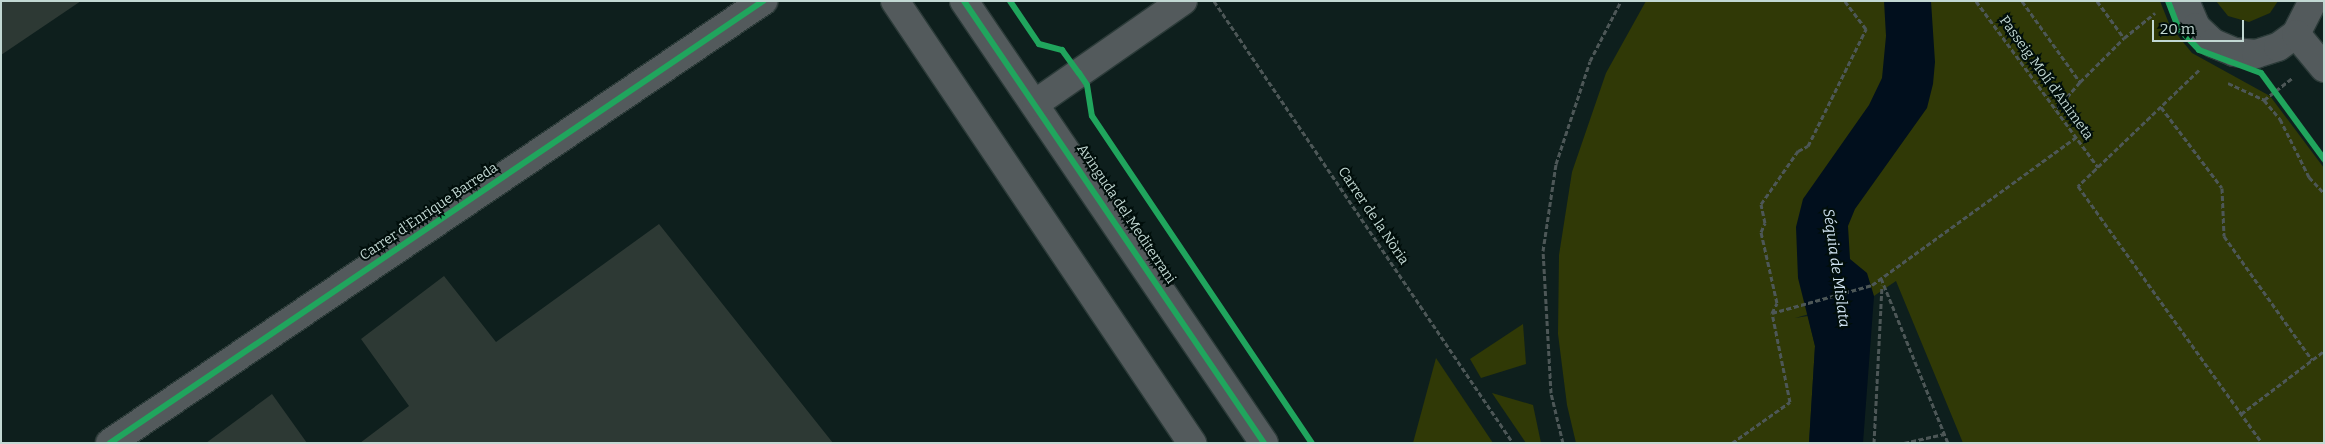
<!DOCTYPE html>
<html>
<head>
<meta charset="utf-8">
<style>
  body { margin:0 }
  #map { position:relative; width:2325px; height:444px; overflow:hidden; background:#0e1f1d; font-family:Bitter,serif }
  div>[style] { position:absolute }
  .green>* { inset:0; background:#303906 }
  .water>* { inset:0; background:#010f1d }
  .building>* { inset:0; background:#2d3934 }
  .path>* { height:3px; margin-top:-1.5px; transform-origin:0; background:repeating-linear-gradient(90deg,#4d5757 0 5px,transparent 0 7.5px) }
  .roads { filter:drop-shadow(1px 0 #2c3b39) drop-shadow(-1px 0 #2c3b39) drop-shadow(0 1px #2c3b39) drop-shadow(0 -1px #2c3b39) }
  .minor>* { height:28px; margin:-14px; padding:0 14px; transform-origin:14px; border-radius:14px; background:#535a5c }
  .cycleway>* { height:6px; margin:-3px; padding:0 3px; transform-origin:3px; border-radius:3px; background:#20a55d }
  span { translate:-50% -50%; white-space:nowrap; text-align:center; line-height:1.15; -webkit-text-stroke:4px #010e0b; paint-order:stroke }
  .street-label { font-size:14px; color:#c2d8d3 }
  .water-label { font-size:15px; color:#cee0ef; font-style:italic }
  .frame { position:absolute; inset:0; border:2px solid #c2d8d3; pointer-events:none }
  .scale { position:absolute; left:2152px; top:20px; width:92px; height:22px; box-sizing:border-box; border:2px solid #c2d8d3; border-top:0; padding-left:6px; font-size:15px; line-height:18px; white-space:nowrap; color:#c2d8d3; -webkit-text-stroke:4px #010e0b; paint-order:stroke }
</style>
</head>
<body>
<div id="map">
  <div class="green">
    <div style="clip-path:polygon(1646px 1px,2160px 1px,2170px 26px,2192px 53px,2270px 96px,2324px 168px,2324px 443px,1963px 443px,1896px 281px,1874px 296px,1795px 318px,1808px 316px,1815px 346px,1809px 443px,1576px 443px,1567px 405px,1558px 334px,1559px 255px,1572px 172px,1606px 73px)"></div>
    <div style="clip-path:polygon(2216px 1px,2278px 1px,2270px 13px,2249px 22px,2228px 16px)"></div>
    <div style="clip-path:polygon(1523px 324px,1526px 364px,1481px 378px,1470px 359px)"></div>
    <div style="clip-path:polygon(1436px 358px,1493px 443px,1413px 443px)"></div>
    <div style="clip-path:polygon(1492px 393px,1533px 405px,1541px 443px,1526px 443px)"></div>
  </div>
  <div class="water">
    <div style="clip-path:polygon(1884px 1px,1931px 1px,1935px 62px,1933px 84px,1927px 108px,1855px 209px,1848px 226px,1850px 259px,1867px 273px,1874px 296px,1863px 443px,1809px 443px,1815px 346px,1798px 278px,1796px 227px,1803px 199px,1869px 105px,1882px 78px,1886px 36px)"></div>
  </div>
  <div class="building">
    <div style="clip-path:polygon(1px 1px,81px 1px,1px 55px)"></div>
    <div style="clip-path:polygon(659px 224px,833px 443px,360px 443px,409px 406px,361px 339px,444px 276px,496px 342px)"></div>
    <div style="clip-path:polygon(272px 394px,307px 443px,206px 443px)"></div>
  </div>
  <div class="path">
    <div style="left:1214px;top:1px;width:534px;rotate:55.92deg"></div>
    <div style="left:1976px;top:1px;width:206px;rotate:53.7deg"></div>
    <div style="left:2022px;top:1px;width:100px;rotate:54.4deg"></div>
    <div style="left:2080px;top:82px;width:38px;rotate:131deg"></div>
    <div style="left:2097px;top:1px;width:46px;rotate:53.9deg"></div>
    <div style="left:2124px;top:38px;width:40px;rotate:-39deg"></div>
    <div style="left:2199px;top:70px;width:168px;rotate:136.2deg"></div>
    <div style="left:2078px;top:186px;width:316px;rotate:54.4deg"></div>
    <div style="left:2080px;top:82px;width:62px;rotate:-45deg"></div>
    <div style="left:2228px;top:83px;width:40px;rotate:25deg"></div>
    <div style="left:2264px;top:100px;width:25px;rotate:50deg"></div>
    <div style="left:2280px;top:119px;width:65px;rotate:63.4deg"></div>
    <div style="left:2309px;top:177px;width:22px;rotate:47deg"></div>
    <div style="left:2264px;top:100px;width:37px;rotate:-38deg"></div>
    <div style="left:2161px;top:107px;width:101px;rotate:53deg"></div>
    <div style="left:2222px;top:188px;width:48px;rotate:87.6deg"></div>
    <div style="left:2224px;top:236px;width:152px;rotate:54.6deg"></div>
    <div style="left:1881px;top:278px;width:178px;rotate:67.9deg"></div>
    <div style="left:1772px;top:313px;width:104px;rotate:-15.6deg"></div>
    <div style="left:1872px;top:285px;width:251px;rotate:-35.9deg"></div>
    <div style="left:2241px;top:414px;width:104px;rotate:-37.2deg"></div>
    <div style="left:1563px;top:443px;width:51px;rotate:-103.5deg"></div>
    <div style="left:1551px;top:393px;width:142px;rotate:-93.2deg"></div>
    <div style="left:1543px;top:251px;width:88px;rotate:-81.5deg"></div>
    <div style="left:1556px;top:164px;width:108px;rotate:-71.7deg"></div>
    <div style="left:1590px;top:61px;width:68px;rotate:-62.7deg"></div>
    <div style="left:1732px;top:443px;width:71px;rotate:-35.3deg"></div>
    <div style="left:1790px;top:402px;width:91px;rotate:-101.4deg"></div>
    <div style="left:1772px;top:313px;width:11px;rotate:-63deg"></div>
    <div style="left:1777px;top:303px;width:73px;rotate:-102.7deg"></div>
    <div style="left:1761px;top:232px;width:10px;rotate:-66deg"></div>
    <div style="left:1765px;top:223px;width:19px;rotate:-102deg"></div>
    <div style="left:1761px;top:204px;width:65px;rotate:-55.1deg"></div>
    <div style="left:1798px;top:151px;width:11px;rotate:-27deg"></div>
    <div style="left:1808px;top:146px;width:131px;rotate:-63.6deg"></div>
    <div style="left:1866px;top:29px;width:35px;rotate:-127deg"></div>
    <div style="left:1874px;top:443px;width:158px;rotate:-87.1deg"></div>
    <div style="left:1904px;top:443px;width:41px;rotate:-12.7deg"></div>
  </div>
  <div class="roads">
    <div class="minor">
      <div style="left:895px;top:1px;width:533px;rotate:56.1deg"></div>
      <div style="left:964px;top:1px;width:534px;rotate:55.83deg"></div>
      <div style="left:2185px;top:1px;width:28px;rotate:67deg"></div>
      <div style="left:2196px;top:27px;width:23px;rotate:43deg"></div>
      <div style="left:2213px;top:43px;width:23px;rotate:23deg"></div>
      <div style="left:2234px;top:52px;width:22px;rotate:5deg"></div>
      <div style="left:2256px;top:54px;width:23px;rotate:-18deg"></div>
      <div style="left:2278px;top:47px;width:22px;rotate:-36deg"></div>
      <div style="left:2296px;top:34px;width:37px;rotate:-63deg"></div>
      <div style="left:2296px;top:34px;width:44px;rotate:50.5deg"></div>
      <div style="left:1036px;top:103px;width:179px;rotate:-34.8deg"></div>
      <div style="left:110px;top:443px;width:789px;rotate:-34.09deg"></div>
    </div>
  </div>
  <div class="cycleway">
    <div style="left:964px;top:1px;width:534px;rotate:55.83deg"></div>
    <div style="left:1010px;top:1px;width:52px;rotate:56deg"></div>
    <div style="left:1039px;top:44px;width:24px;rotate:15deg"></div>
    <div style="left:1062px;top:50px;width:29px;rotate:54deg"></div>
    <div style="left:1079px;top:73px;width:14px;rotate:56deg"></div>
    <div style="left:1087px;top:85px;width:31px;rotate:81deg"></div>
    <div style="left:1092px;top:116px;width:394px;rotate:56.1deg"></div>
    <div style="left:2168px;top:1px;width:30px;rotate:69deg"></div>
    <div style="left:2179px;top:29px;width:29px;rotate:46deg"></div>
    <div style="left:2199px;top:50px;width:66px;rotate:20.4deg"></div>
    <div style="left:2261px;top:73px;width:107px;rotate:53.8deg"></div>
    <div style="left:110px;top:443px;width:789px;rotate:-34.09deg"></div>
  </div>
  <div class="street-label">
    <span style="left:2046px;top:78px;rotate:54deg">Passeig Molí d'Animeta</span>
    <span style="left:429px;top:212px;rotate:-34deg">Carrer d'Enrique Barreda</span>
    <span style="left:1126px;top:214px;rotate:56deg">Avinguda del Mediterrani</span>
    <span style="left:1373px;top:216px;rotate:56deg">Carrer de la Nòria</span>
  </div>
  <div class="water-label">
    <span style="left:1836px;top:268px;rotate:82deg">Séquia de Mislata</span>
  </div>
  <div class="frame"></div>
  <div class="scale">20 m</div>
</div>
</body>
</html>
